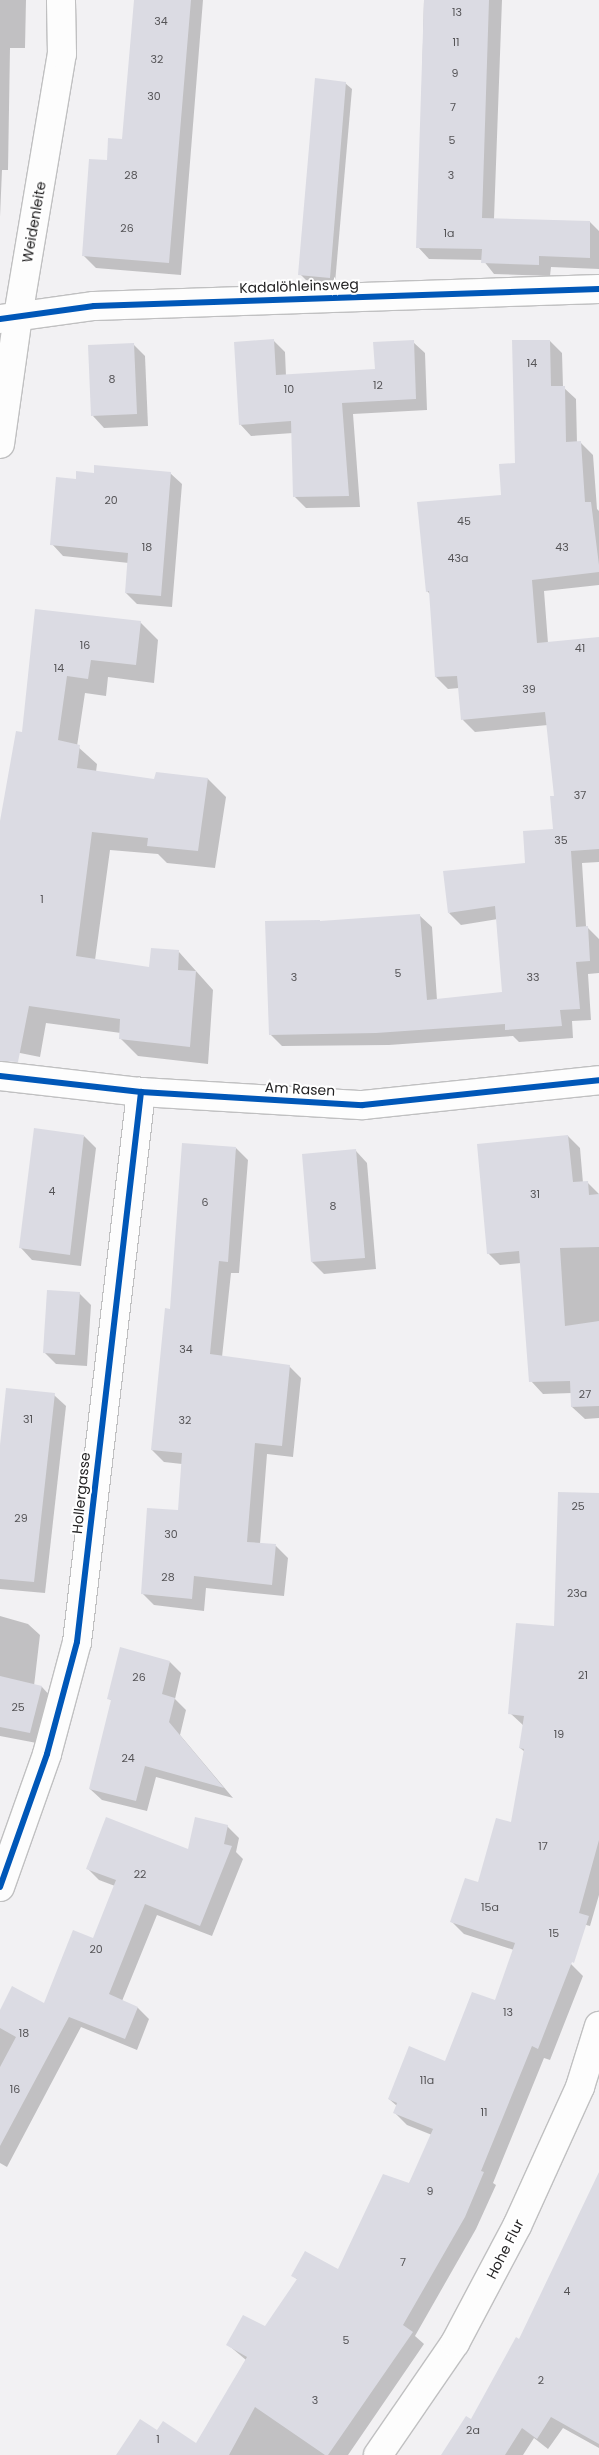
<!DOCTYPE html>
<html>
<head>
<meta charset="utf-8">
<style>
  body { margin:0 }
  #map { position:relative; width:599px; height:2455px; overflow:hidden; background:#f2f1f3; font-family:Poppins,sans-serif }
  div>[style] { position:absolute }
  .shadow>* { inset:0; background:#0003 }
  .building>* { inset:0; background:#dbdbe3 }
  .roads { filter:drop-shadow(1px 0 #c0c0c1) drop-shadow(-1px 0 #c0c0c1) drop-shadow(0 1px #c0c0c1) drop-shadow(0 -1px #c0c0c1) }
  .street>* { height:28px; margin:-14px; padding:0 14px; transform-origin:14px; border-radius:14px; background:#fdfdfd }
  .cycleway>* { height:6px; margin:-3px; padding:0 3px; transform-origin:3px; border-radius:3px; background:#0057b8 }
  span { translate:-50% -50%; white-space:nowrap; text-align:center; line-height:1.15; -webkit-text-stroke:4px #fff; paint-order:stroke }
  .number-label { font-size:11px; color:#555457 }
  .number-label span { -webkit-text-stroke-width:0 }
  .street-label { font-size:14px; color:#242324 }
</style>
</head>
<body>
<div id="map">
  <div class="shadow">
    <div style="clip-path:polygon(0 0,26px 0,25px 48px,10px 48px,8px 170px,2px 170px,0 217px)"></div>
    <div style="clip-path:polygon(135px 0,203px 0,181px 275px,96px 268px,83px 255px,108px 162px,123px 140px)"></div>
    <div style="clip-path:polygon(424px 0,502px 0,494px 219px,590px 222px,599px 231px,599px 269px,551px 267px,550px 276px,494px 274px,483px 260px,429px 259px,418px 247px)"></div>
    <div style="clip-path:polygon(345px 83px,352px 89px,335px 283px,306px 280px,300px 274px)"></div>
    <div style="clip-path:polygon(273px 340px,285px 352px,286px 376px,376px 370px,413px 342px,425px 353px,427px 410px,353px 414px,360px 507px,306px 508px,294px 496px,293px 433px,251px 436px,240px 424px)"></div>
    <div style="clip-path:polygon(550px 341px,562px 353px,563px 387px,576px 399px,577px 443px,581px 443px,593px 455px,597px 509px,599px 511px,599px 585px,544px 591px,548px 643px,599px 638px,599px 862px,582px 863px,586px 926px,599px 939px,599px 973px,588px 974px,591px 1020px,572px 1021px,573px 1038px,519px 1042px,513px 1036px,389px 1045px,282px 1046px,270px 1034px,321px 923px,419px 915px,432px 927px,437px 1000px,504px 994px,498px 919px,461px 925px,449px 913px,526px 864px,554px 830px,555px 797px,548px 725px,475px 732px,463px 720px,459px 688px,448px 689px,436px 677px,431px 595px,427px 591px,503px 496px,516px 464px)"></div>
    <div style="clip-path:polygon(133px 344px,145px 356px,148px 426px,104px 428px,93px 416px)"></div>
    <div style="clip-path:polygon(170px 473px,182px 484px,172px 607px,137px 604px,126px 593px,129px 563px,63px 556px,52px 544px,77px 480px,95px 474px)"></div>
    <div style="clip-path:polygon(36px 611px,140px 622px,158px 640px,154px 683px,108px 677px,106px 696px,85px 693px,77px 746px,97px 764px,96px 772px,155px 780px,157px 773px,208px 779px,226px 797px,215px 868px,167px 863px,158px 854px,110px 850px,95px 960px,150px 968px,179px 952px,213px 990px,208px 1064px,138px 1056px,120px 1038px,121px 1033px,46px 1023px,40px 1057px,0 1049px,0 829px,24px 734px)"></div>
    <div style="clip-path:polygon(84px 1136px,96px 1148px,81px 1266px,32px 1260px,21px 1248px)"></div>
    <div style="clip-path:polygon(568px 1136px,580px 1148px,583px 1183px,587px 1182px,599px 1194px,599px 1418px,585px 1419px,572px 1407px,572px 1393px,543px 1394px,531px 1381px,521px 1263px,500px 1265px,488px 1253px)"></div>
    <div style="clip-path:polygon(236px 1148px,248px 1160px,239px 1273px,231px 1273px,222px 1357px,289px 1366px,301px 1378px,293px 1457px,267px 1454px,260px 1544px,276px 1546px,288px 1558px,284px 1596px,206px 1588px,204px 1611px,154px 1605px,142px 1593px,179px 1511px,182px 1464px,164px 1462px,152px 1450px,171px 1310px)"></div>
    <div style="clip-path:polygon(356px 1151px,367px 1163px,376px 1269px,324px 1274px,312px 1262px)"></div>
    <div style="clip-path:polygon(79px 1293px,91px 1305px,87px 1366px,56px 1364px,44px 1352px)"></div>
    <div style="clip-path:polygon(54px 1395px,66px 1406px,45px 1593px,0 1589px,0 1456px)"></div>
    <div style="clip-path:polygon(599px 1495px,599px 1895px,590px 1926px,568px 1920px,571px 1964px,583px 1976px,550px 2060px,544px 2058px,493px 2183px,496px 2185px,476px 2229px,415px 2336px,424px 2344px,348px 2455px,131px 2455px,157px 2432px,197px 2445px,246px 2360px,227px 2344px,265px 2328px,298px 2280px,293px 2276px,339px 2271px,409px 2184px,432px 2135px,407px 2125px,395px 2113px,397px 2106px,389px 2099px,446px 2062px,495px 2002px,514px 1950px,464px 1934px,452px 1922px,479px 1884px,512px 1823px,525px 1752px,520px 1748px,524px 1726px,510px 1713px,555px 1627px)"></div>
    <div style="clip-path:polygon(0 1616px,28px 1624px,40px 1635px,34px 1686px,42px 1687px,53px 1699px,42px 1744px,0 1736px)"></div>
    <div style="clip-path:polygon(170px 1662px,181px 1673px,175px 1699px,186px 1710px,180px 1735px,233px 1798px,156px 1777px,147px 1811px,102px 1800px,90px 1789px,112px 1701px,108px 1698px)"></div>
    <div style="clip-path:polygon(227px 1826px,239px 1838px,236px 1852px,243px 1859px,212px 1936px,157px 1915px,122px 2001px,138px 2008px,149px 2019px,137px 2050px,81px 2027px,7px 2167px,0 2163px,0 2013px,44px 2005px,94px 1940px,115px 1886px,99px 1880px,87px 1868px,189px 1851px)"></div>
    <div style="clip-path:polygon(599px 2175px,599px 2448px,563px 2428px,548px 2449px,534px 2438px,523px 2455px,443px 2455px,472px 2420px,520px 2340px)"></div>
  </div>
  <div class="building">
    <div style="clip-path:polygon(134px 0,191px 0,169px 263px,82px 256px,89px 159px,107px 160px,108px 138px,122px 139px)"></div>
    <div style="clip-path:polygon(424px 0,489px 0,482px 218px,590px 221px,590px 258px,539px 256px,539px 265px,481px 263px,482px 249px,416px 248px)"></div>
    <div style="clip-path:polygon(315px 78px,346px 82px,330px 278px,298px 275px)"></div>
    <div style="clip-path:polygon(274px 339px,276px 375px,375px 369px,373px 342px,414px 340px,416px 399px,342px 403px,349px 496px,293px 497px,291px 421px,239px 425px,234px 342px)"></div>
    <div style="clip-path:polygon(512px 340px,550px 340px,551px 386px,565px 386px,566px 442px,581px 441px,585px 502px,591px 502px,599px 565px,599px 572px,532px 580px,537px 643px,599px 637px,599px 849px,571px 851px,576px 927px,588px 926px,590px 961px,576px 962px,580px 1009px,560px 1010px,562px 1026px,505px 1030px,505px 1024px,376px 1033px,269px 1035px,265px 921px,320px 920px,320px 921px,420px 914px,427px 1000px,502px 992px,495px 906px,448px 913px,443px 871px,525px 863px,523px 831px,553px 829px,550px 796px,554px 796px,545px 712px,461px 720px,457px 676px,435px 677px,429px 591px,426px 592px,417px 502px,501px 495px,499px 464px,515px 463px)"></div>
    <div style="clip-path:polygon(134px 343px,137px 414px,91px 416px,88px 345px)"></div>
    <div style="clip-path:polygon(94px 465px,171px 472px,161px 596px,125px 593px,128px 553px,50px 545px,56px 477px,76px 479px,76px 471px,94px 473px)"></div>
    <div style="clip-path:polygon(35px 609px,141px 621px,136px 665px,91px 660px,88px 679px,67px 676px,58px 740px,80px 745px,77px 768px,154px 779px,156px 772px,208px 778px,198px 851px,147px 846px,148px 838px,92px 832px,76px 956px,149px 967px,151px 948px,179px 950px,178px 970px,196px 971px,190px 1047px,119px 1039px,120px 1019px,29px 1006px,18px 1062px,0 1061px,0 821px,16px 731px,22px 732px)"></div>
    <div style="clip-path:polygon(34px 1128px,84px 1135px,70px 1255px,19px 1248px)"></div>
    <div style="clip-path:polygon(568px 1135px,573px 1182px,588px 1181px,589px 1195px,599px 1194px,599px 1247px,560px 1248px,565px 1326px,599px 1321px,599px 1406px,571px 1407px,570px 1381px,529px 1382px,519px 1251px,487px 1254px,477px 1144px)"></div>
    <div style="clip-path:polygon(182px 1143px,236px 1147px,228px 1262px,219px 1261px,210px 1354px,290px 1365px,282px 1446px,255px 1443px,247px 1542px,276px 1544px,272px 1585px,194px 1576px,192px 1599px,141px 1594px,147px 1508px,178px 1510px,182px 1453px,151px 1450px,165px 1308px,170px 1309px)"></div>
    <div style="clip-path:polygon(356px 1149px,365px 1258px,311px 1262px,302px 1154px)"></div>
    <div style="clip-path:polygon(47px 1290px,80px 1292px,75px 1355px,43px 1353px)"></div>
    <div style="clip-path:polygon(6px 1388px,55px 1393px,34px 1582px,0 1579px,0 1445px)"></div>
    <div style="clip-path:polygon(558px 1492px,599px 1493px,599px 1840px,579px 1913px,589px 1916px,574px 1963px,572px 1962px,538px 2049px,532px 2046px,481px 2171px,484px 2172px,465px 2217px,403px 2325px,413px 2332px,328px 2455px,325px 2455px,255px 2407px,229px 2455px,116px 2455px,140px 2419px,157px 2430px,163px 2421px,196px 2443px,247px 2357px,226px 2345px,243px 2315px,265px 2326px,297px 2279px,291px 2276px,305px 2251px,338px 2269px,383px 2174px,409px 2183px,433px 2129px,393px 2113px,397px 2103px,388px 2099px,409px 2046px,445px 2061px,472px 1992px,495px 2000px,515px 1943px,450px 1922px,465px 1878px,478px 1882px,496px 1818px,511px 1822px,524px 1749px,519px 1748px,524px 1716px,508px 1714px,516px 1623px,554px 1626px)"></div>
    <div style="clip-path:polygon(120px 1647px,170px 1661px,162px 1694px,175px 1698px,169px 1722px,224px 1788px,145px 1766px,136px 1801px,89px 1789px,111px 1700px,107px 1699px)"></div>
    <div style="clip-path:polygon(0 1676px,42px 1686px,30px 1733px,0 1727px)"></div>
    <div style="clip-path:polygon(106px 1817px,188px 1849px,195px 1817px,228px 1825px,224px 1844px,232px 1846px,200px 1926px,145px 1904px,109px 1994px,138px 2007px,125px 2039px,69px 2017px,0 2146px,0 2067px,16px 2037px,0 2028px,0 2010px,12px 1986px,44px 2003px,73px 1930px,93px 1938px,116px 1880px,86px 1869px)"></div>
    <div style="clip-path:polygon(599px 2172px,599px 2444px,551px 2417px,537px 2439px,522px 2428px,505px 2455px,441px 2455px,466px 2416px,471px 2419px,516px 2337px,519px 2339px)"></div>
  </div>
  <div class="roads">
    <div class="street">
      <div style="left:0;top:319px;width:95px;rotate:-7.9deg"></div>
      <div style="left:94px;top:306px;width:505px;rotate:-1.93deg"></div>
      <div style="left:0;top:444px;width:129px;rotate:-82deg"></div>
      <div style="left:18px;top:316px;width:266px;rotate:-80.5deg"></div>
      <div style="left:62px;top:54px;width:54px;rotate:-91.1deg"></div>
      <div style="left:0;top:1076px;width:142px;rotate:6.5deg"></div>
      <div style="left:141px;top:1092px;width:222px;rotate:3.4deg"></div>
      <div style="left:363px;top:1105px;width:237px;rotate:-6deg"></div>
      <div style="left:0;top:1887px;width:141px;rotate:-70.5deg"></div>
      <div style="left:47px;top:1754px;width:116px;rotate:-75deg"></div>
      <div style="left:77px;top:1642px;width:554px;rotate:-83.36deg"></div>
      <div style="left:378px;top:2455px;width:136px;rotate:-55.5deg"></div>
      <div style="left:455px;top:2343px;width:132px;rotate:-62.1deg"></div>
      <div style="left:517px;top:2226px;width:153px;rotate:-65.6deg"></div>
      <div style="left:580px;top:2087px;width:64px;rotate:-72.7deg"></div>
    </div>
  </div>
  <div class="cycleway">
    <div style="left:0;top:319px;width:95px;rotate:-7.9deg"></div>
    <div style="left:94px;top:306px;width:505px;rotate:-1.93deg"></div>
    <div style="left:0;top:1076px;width:142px;rotate:6.5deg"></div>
    <div style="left:141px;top:1092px;width:222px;rotate:3.4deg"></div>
    <div style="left:363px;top:1105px;width:237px;rotate:-6deg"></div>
    <div style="left:0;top:1887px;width:141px;rotate:-70.5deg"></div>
    <div style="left:47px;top:1754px;width:116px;rotate:-75deg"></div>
    <div style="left:77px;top:1642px;width:554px;rotate:-83.36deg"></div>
  </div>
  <div class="number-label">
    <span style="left:457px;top:12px">13</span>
    <span style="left:161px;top:21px">34</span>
    <span style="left:456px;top:42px">11</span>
    <span style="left:157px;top:59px">32</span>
    <span style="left:455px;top:73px">9</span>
    <span style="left:154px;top:96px">30</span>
    <span style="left:453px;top:107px">7</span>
    <span style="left:452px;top:140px">5</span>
    <span style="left:131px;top:175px">28</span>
    <span style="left:451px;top:175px">3</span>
    <span style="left:127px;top:228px">26</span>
    <span style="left:449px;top:233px">1a</span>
    <span style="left:532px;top:363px">14</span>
    <span style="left:112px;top:379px">8</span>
    <span style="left:378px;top:385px">12</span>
    <span style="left:289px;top:389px">10</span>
    <span style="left:111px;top:500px">20</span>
    <span style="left:464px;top:521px">45</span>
    <span style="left:147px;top:547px">18</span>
    <span style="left:562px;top:547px">43</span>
    <span style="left:458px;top:558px">43a</span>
    <span style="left:85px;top:645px">16</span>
    <span style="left:580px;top:648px">41</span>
    <span style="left:59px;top:668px">14</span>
    <span style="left:529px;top:689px">39</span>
    <span style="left:580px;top:795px">37</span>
    <span style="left:561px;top:840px">35</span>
    <span style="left:42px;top:899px">1</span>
    <span style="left:398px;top:973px">5</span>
    <span style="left:294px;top:977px">3</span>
    <span style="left:533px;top:977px">33</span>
    <span style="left:52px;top:1191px">4</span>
    <span style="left:535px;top:1194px">31</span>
    <span style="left:205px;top:1202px">6</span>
    <span style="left:333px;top:1206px">8</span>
    <span style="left:186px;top:1349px">34</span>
    <span style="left:585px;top:1394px">27</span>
    <span style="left:28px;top:1419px">31</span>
    <span style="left:185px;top:1420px">32</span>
    <span style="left:578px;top:1506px">25</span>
    <span style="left:21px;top:1518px">29</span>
    <span style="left:171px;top:1534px">30</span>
    <span style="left:168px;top:1577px">28</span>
    <span style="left:577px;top:1593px">23a</span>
    <span style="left:583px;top:1675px">21</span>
    <span style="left:139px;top:1677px">26</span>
    <span style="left:18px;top:1707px">25</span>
    <span style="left:559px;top:1734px">19</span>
    <span style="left:128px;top:1758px">24</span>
    <span style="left:543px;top:1846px">17</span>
    <span style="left:140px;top:1874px">22</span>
    <span style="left:490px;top:1907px">15a</span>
    <span style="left:554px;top:1933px">15</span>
    <span style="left:96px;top:1949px">20</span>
    <span style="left:508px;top:2012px">13</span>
    <span style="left:24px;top:2033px">18</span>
    <span style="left:427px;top:2080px">11a</span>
    <span style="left:15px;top:2089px">16</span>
    <span style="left:484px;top:2112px">11</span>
    <span style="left:430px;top:2191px">9</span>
    <span style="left:403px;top:2262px">7</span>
    <span style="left:567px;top:2291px">4</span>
    <span style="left:346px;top:2340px">5</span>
    <span style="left:541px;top:2380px">2</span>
    <span style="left:315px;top:2400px">3</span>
    <span style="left:473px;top:2430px">2a</span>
    <span style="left:158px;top:2439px">1</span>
  </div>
  <div class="street-label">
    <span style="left:34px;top:222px;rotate:-80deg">Weidenleite</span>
    <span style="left:299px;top:286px;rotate:-2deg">Kadalöhleinsweg</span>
    <span style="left:300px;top:1089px;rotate:3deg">Am Rasen</span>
    <span style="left:81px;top:1493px;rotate:-84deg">Hollergasse</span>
    <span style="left:505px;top:2249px;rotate:-63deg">Hohe Flur</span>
  </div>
</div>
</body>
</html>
